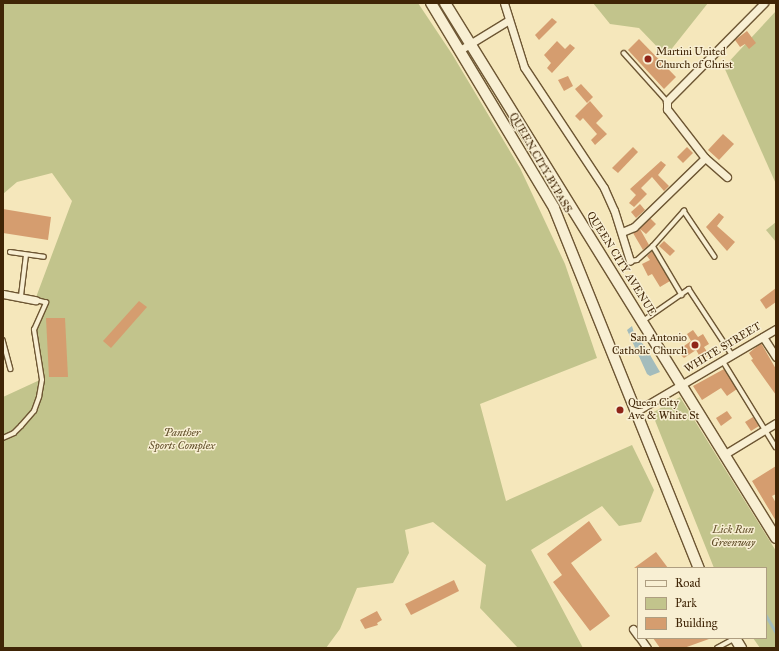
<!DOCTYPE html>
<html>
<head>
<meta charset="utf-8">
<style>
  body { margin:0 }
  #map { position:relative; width:779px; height:651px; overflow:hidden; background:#f5e7bb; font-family:"IM FELL Great Primer",serif }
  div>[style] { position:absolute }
  .green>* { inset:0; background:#c2c48c }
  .water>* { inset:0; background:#a3bcbc }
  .stream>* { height:2.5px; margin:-1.25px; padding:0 1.25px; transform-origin:1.25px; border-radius:1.25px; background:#a3bcbc }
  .building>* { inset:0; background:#d59d6f }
  .roads { filter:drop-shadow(1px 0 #6d5633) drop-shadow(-1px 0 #6d5633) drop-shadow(0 1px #6d5633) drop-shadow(0 -1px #6d5633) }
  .service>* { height:3.5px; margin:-1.75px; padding:0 1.75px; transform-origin:1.75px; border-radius:1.75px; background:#f8efd3 }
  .minor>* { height:7px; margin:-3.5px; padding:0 3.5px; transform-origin:3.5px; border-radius:3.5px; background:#f8efd3 }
  .secondary>* { height:10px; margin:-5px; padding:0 5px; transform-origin:5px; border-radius:5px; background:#f8efd3 }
  .dots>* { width:11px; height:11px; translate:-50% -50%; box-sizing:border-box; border:2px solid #f8efd3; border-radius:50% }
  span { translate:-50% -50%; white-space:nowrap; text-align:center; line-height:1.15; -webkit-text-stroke:3px #f8efd3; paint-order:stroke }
  .poi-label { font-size:11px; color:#402506 }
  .left { translate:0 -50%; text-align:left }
  .right { translate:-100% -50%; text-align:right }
  .street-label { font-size:11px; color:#402506 }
  .park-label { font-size:11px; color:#604d28; font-style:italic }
  .frame { position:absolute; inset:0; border:4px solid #402506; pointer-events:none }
  .legend { position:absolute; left:637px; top:567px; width:130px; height:72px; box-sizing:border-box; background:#f8efd3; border:1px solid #ae9e81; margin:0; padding:5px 7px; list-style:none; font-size:12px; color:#402506 }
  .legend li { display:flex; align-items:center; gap:8px; height:20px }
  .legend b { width:20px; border:1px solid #ae9e81 }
</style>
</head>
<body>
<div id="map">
  <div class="green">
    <div style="clip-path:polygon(3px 3px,418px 3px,452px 54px,520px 168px,565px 264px,597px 358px,480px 404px,506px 501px,632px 445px,654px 490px,641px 522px,619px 526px,602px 506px,531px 550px,583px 648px,518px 648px,480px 608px,486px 565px,433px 522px,405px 530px,409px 553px,393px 583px,357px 588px,340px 629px,326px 648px,3px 648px,3px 397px,42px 379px,34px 330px,46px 303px,35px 300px,72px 201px,52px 173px,17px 182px,3px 194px)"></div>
    <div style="clip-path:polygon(593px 3px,708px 3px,666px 56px,639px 28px,610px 24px)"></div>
    <div style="clip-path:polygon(776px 11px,776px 184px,724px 67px)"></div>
    <div style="clip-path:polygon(776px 222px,776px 242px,766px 230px)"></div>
    <div style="clip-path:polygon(680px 397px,776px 551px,776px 648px,760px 648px,753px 638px,766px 638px,766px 568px,714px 568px,652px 413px)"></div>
  </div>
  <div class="water">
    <div style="clip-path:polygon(632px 326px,634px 333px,646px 348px,660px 372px,650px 376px,647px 374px,627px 330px)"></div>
  </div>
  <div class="stream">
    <div style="left:766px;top:615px;width:20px;rotate:60deg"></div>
  </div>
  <div class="building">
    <div style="clip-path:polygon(552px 18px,557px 22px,539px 40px,535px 35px)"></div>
    <div style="clip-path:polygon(747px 31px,756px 43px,749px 49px,745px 44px,740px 47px,735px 40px)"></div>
    <div style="clip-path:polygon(639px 39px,676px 77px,664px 89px,628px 50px)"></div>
    <div style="clip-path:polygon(557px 41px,565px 49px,570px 44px,575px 48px,552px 73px,547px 68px,551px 63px,544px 55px)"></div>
    <div style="clip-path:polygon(568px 76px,573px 86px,564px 91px,558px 80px)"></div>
    <div style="clip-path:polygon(581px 84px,593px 97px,587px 103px,575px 89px)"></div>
    <div style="clip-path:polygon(590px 101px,603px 116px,596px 123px,607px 134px,595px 145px,591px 140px,597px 134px,583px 118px,580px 121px,575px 116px)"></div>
    <div style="clip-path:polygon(723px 134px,734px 144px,719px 160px,708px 150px)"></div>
    <div style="clip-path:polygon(633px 147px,638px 152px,618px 173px,612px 168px)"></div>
    <div style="clip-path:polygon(687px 147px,693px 153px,683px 163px,677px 157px)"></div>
    <div style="clip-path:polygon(661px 161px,666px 165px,658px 175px,669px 186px,664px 191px,652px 177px,641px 188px,647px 194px,634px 207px,629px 203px,636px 195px,630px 189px)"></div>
    <div style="clip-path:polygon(640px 204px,645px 210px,636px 218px,631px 212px)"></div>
    <div style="clip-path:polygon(3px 209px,51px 217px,48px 240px,3px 233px)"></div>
    <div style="clip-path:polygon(719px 213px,724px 217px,717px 226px,735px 242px,727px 251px,706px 227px)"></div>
    <div style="clip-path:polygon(650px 218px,656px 224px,646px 234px,640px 229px,649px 245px,643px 250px,633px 233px)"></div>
    <div style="clip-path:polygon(664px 241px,675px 251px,670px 256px,659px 246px)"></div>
    <div style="clip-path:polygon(652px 251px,670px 281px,660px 287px,652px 274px,648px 276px,642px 264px,650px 260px,647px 256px)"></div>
    <div style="clip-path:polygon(776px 288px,776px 302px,766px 309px,760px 300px)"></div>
    <div style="clip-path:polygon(139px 301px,147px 307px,111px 348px,103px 341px)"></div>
    <div style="clip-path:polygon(46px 318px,65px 318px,68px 377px,49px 377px)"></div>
    <div style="clip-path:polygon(693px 330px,698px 337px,703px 334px,709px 344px,704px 347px,709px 355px,702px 360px,696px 350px,684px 358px,677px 351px,691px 341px,687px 334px)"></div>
    <div style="clip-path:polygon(761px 343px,776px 369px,776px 395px,751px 360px,753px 359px,749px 353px)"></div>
    <div style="clip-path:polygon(724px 369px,737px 389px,727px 396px,721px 388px,702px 400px,693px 386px)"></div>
    <div style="clip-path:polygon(727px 411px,732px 418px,721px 426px,716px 418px)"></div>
    <div style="clip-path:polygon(753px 417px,759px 426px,751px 431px,745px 422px)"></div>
    <div style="clip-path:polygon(776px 466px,776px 494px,772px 496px,776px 503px,776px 521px,752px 481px)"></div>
    <div style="clip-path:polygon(589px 521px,602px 540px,571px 563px,610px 616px,590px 631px,553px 582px,562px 575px,547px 554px)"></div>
    <div style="clip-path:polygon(656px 552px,668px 568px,634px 568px)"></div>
    <div style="clip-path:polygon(454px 580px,459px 591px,411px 615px,405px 604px)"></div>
    <div style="clip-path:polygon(377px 611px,382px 620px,377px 623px,378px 625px,365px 629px,360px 620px)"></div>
    <div style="clip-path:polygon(653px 638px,709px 638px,709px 639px,684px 648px,660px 648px)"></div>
  </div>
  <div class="roads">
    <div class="service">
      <div style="left:624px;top:53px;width:64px;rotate:48.1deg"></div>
      <div style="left:653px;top:246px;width:57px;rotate:59.4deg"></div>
      <div style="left:10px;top:252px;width:34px;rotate:8deg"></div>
      <div style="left:630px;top:261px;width:7px;rotate:-8deg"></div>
      <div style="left:637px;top:260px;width:21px;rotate:-41deg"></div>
      <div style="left:653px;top:246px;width:47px;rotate:-48.5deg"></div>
      <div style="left:684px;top:211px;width:55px;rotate:56deg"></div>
      <div style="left:21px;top:296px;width:41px;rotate:-83deg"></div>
      <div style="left:643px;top:321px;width:56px;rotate:-34.8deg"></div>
      <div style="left:689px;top:289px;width:80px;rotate:56.7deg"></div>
      <div style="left:3px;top:340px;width:30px;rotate:75deg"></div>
      <div style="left:723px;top:361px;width:101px;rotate:58.4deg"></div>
      <div style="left:3px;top:438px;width:12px;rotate:-24deg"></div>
      <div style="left:14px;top:433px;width:10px;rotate:-45deg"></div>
      <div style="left:21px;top:426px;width:20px;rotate:-49deg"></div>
      <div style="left:34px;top:411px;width:15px;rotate:-70deg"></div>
      <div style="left:39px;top:397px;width:17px;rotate:-80deg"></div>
      <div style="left:42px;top:380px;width:51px;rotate:-99.1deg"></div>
      <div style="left:34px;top:330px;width:30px;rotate:-66deg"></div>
      <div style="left:46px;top:303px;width:11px;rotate:-165deg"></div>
      <div style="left:717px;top:648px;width:19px;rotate:-28deg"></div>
    </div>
    <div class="minor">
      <div style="left:504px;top:3px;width:67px;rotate:72.6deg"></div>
      <div style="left:524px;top:67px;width:145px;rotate:56.5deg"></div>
      <div style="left:604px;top:188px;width:24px;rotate:66deg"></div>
      <div style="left:614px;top:210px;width:53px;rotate:72.6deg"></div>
      <div style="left:460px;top:50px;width:57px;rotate:-31.5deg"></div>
      <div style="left:727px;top:177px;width:29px;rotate:-139deg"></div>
      <div style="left:705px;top:158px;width:62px;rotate:-127.8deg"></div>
      <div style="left:667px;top:109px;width:8px;rotate:-90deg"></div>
      <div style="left:667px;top:101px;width:138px;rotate:-45.3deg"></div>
      <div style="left:622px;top:232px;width:13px;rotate:-23deg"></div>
      <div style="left:634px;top:227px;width:99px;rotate:-44.2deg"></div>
      <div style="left:3px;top:294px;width:33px;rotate:11deg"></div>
      <div style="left:763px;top:337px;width:24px;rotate:57deg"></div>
      <div style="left:635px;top:412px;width:164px;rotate:-30.5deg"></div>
      <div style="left:725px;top:454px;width:60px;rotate:-31.3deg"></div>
      <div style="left:633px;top:629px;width:9px;rotate:54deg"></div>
      <div style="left:640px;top:638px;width:12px;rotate:55deg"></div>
    </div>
    <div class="secondary">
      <div style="left:431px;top:3px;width:239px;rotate:59deg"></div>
      <div style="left:554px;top:208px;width:388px;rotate:68.1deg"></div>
      <div style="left:445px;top:3px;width:629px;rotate:58.26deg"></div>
      <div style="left:735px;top:638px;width:12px;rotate:59deg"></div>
    </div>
  </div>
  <div class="dots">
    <div style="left:648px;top:59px;background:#8f2418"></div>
    <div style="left:695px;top:345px;background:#8f2418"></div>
    <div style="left:620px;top:410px;background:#8f2418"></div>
  </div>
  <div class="poi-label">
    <span class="left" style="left:656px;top:59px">Martini United<br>Church of Christ</span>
    <span class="right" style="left:687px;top:345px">San Antonio<br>Catholic Church</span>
    <span class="left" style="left:628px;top:410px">Queen City<br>Ave &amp; White St</span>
  </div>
  <div class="street-label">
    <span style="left:540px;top:163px;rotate:60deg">QUEEN CITY BYPASS</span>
    <span style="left:621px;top:264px;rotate:58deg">QUEEN CITY AVENUE</span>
    <span style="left:723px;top:348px;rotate:-31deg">WHITE STREET</span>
  </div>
  <div class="park-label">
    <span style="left:182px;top:440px">Panther<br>Sports Complex</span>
    <span style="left:733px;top:537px">Lick Run<br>Greenway</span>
  </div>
  <div class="frame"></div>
  <ul class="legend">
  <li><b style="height:5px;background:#f8efd3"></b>Road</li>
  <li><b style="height:11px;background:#c2c48c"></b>Park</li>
  <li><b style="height:11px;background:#d59d6f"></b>Building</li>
  </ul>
</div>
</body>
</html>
